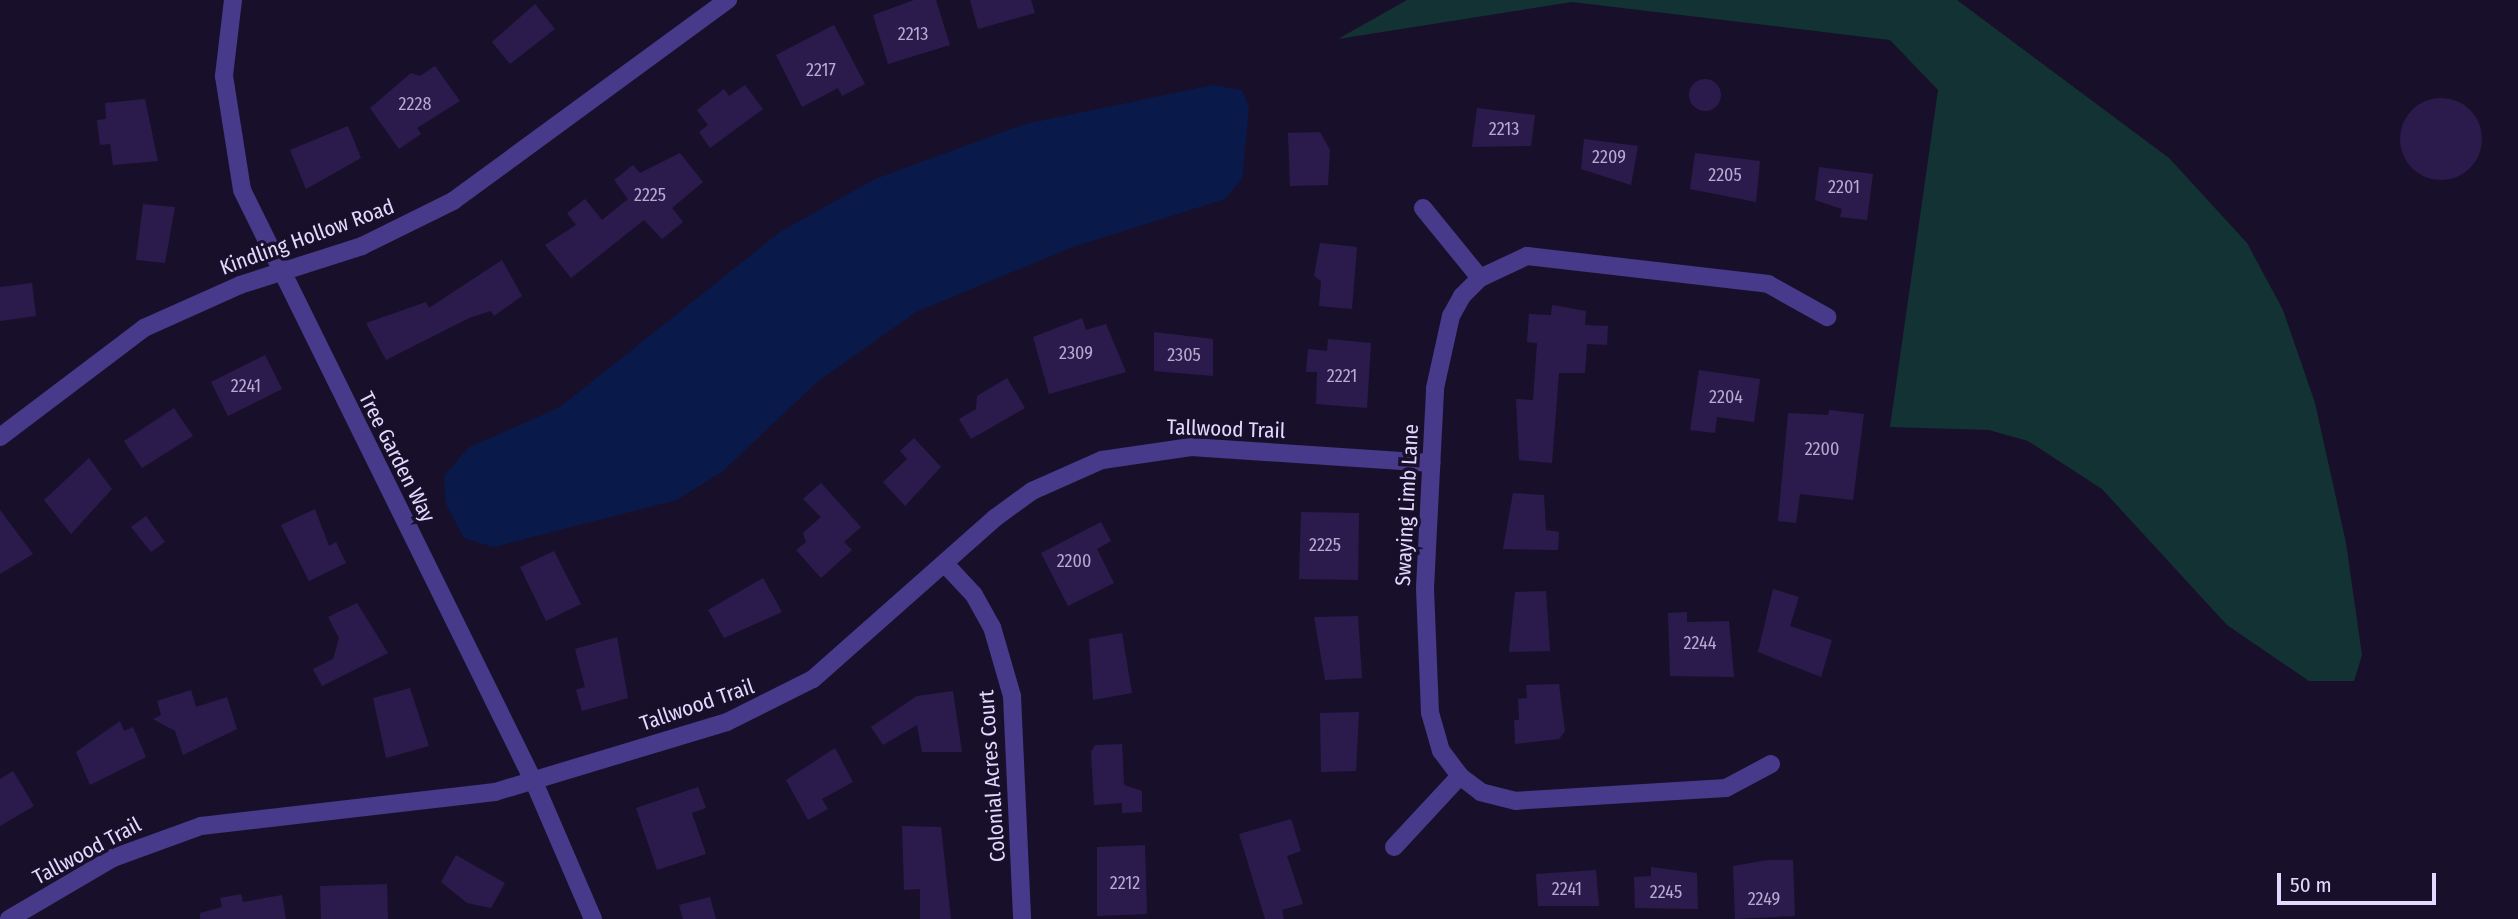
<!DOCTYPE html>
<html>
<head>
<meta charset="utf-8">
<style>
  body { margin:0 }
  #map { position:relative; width:2518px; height:919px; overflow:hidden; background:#18102a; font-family:"Fira Sans Condensed",sans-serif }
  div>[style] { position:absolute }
  .green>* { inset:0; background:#133234 }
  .water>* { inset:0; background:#09194a }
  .building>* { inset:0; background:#2b1b4c }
  .round { border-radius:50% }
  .minor>* { height:18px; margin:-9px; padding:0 9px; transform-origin:9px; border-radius:9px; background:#473a8a }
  span { translate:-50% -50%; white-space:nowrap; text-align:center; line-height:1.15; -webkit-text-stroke:7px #18102a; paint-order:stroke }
  .number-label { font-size:18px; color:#b4aad2 }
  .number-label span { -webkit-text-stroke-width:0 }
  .street-label { font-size:21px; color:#e2d9ff }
  .scale { position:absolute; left:2277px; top:873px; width:159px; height:32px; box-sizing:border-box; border:4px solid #e2d9ff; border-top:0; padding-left:9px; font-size:21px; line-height:24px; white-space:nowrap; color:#e2d9ff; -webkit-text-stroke:5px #18102a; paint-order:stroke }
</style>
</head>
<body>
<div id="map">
  <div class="green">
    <div style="clip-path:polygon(1407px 0,1957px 0,2169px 158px,2247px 243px,2283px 310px,2315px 403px,2346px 543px,2362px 655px,2354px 681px,2309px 681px,2227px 625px,2102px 489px,2028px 441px,1989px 430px,1890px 427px,1938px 90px,1890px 40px,1572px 2px,1338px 39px)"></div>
  </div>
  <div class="water">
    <div style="clip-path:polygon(1213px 85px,1242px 90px,1249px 108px,1242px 179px,1225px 199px,1070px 248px,916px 312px,817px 382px,723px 471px,677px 500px,493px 547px,464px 538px,446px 504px,444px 476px,468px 448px,560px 407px,780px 232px,875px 179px,1025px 124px)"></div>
  </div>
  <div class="building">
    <div style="clip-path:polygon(914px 0,936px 0,950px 45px,888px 64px,873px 15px)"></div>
    <div style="clip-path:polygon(970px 0,1031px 0,1035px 13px,978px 29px)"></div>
    <div style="clip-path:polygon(535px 4px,555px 29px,510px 64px,492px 42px)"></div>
    <div style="clip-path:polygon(834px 25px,865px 84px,842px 96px,838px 88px,802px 107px,776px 55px)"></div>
    <div style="clip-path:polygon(435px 66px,460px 101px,417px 128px,421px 134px,399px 149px,370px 108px,411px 73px,420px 76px)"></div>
    <div class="round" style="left:1689px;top:79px;width:32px;height:32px"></div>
    <div style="clip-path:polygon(745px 85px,763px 109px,710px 148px,699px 132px,708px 125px,697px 110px,724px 89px,729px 96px)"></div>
    <div class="round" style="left:2400px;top:98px;width:82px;height:82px"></div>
    <div style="clip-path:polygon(145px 99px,158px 161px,113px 165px,110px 144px,100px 145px,97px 120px,106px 119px,105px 103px)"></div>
    <div style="clip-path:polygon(1477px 108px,1535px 115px,1531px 146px,1472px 147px)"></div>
    <div style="clip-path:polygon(348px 126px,361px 158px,306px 189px,290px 150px)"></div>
    <div style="clip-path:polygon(1320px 132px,1330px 150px,1328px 185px,1290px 186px,1288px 133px)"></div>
    <div style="clip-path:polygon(1584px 139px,1638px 146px,1631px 185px,1581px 169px)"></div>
    <div style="clip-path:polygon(680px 153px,703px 182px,672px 208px,683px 222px,662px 239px,644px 220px,571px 278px,545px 245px,576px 225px,567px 213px,585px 199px,602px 220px,628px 199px,614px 180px,633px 165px,640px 173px)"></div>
    <div style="clip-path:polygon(1695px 153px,1760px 161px,1756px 202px,1690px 189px)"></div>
    <div style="clip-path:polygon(1819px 167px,1873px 174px,1867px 220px,1840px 217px,1842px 209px,1815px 200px)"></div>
    <div style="clip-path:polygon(143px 204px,175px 207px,165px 263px,136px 260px)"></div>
    <div style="clip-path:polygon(1320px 243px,1357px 247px,1352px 309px,1319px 306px,1321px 281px,1314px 276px)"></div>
    <div style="clip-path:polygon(502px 260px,522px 296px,494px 316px,491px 311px,469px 318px,386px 360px,366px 323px,426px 302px,429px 308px)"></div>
    <div style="clip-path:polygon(32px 283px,36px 316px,0 321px,0 287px)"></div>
    <div style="clip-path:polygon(1552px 305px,1586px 311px,1585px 325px,1608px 326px,1607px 345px,1587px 344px,1585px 373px,1559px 373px,1552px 463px,1519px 460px,1516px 399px,1533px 400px,1537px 343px,1527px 342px,1529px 314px,1551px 315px)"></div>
    <div style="clip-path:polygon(1082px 318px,1086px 330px,1106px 324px,1126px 372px,1049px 394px,1033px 337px)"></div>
    <div style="clip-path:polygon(1154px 332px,1213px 339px,1213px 376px,1154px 371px)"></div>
    <div style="clip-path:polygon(1328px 339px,1371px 343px,1367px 408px,1316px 404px,1317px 372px,1306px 372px,1308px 349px,1327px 351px)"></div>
    <div style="clip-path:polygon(265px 355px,282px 389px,228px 416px,211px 382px)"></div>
    <div style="clip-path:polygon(1699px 370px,1760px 379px,1754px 422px,1717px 417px,1715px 433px,1690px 430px)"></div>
    <div style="clip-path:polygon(1007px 378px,1025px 408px,971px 439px,959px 419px,976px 409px,977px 396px)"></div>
    <div style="clip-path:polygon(174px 408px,193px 436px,142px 468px,124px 441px)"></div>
    <div style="clip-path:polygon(1829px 410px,1864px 414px,1853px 500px,1800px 494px,1796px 523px,1778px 521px,1788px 413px,1828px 415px)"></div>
    <div style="clip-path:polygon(914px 438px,941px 467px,905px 506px,883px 482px,907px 459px,900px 451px)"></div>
    <div style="clip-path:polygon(89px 458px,112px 489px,71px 534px,44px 500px)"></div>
    <div style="clip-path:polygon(821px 483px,861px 527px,844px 542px,852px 550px,821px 578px,796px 550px,806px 542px,803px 533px,821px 517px,803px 499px)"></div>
    <div style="clip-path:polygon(1513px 493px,1544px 495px,1546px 530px,1559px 532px,1558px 550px,1503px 549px)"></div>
    <div style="clip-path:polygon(315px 509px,329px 546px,336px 542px,346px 563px,309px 581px,281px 525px)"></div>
    <div style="clip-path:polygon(0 510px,33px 554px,0 574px)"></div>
    <div style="clip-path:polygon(1301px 512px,1359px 513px,1358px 580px,1299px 579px)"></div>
    <div style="clip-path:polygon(146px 516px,165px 542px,151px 552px,131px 527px)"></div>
    <div style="clip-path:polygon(1101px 522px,1111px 541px,1097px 549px,1114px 583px,1068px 606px,1041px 553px)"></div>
    <div style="clip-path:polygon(554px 551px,581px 604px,546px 621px,520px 567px)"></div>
    <div style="clip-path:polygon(763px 578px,782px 612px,724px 638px,708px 610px)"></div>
    <div style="clip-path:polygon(1773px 589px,1799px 597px,1790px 626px,1832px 640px,1821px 677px,1758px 652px)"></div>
    <div style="clip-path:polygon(1546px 591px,1550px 651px,1509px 652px,1515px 592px)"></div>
    <div style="clip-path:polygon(357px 603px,388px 653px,322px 686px,313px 669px,333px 659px,339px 638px,328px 617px)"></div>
    <div style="clip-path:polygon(1687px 612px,1687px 622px,1729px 621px,1734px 677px,1670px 676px,1668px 613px)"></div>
    <div style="clip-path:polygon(1358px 616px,1362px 678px,1325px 680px,1314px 617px)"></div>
    <div style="clip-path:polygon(1122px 633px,1132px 693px,1093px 700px,1089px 639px)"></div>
    <div style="clip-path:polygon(617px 637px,628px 698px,582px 711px,576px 690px,585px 687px,575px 649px)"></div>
    <div style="clip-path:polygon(1559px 684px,1565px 731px,1559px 739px,1515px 744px,1514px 720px,1519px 720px,1518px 699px,1527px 698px,1526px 685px)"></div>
    <div style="clip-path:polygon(410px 688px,429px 746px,386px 758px,373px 698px)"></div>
    <div style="clip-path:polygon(191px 690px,196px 707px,227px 697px,237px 729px,183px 755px,175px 731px,153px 719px,161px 715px,157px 701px)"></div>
    <div style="clip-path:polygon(953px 691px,962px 752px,922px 752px,917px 725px,883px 745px,871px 727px,917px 696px)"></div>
    <div style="clip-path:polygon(1359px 712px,1356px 771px,1321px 772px,1320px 713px)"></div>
    <div style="clip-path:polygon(120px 721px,124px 731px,133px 727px,146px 757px,90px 785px,76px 752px)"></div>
    <div style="clip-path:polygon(1122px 744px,1124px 785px,1142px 791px,1142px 812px,1122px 813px,1122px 803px,1094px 805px,1091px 752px,1095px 745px)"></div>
    <div style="clip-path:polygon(835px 748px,853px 782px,822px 799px,828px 809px,808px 820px,786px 780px)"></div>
    <div style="clip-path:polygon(13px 771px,34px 806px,0 826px,0 779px)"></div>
    <div style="clip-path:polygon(698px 787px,706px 808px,692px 813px,706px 854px,657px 870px,636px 808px)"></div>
    <div style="clip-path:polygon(1291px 819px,1301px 851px,1287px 856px,1303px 904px,1282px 910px,1284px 919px,1265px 919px,1239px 834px)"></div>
    <div style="clip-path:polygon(902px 826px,941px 827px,951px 919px,920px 919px,920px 889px,904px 890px)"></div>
    <div style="clip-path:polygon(1145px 845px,1147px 914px,1097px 916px,1097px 847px)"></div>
    <div style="clip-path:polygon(456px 855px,505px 883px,491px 908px,467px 903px,441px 882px)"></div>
    <div style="clip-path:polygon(1768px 860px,1793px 860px,1795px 916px,1735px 919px,1733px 866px)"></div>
    <div style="clip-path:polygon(1651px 867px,1697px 873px,1698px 909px,1635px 908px,1634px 877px,1651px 876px)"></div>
    <div style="clip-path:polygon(1596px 870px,1599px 906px,1538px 906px,1536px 874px)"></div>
    <div style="clip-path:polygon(387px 884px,388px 919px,321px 919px,320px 886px)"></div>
    <div style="clip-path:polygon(241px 894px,243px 902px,282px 895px,286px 919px,200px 919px,200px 913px,222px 907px,220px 898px)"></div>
    <div style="clip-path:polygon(710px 897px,716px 919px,683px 919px,679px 905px)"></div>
  </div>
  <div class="minor">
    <div style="left:233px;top:0;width:77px;rotate:96.8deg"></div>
    <div style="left:224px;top:76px;width:115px;rotate:81deg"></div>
    <div style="left:242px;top:190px;width:660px;rotate:63.75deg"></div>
    <div style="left:534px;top:782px;width:149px;rotate:66.7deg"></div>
    <div style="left:1423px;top:208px;width:90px;rotate:50.8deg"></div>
    <div style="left:0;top:437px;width:181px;rotate:-37.1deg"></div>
    <div style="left:144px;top:328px;width:105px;rotate:-24.1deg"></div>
    <div style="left:240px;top:285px;width:128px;rotate:-17.7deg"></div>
    <div style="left:362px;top:246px;width:102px;rotate:-26.3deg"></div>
    <div style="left:453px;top:201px;width:341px;rotate:-36.2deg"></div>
    <div style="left:946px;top:565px;width:41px;rotate:47deg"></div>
    <div style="left:974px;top:595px;width:37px;rotate:61deg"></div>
    <div style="left:992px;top:627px;width:72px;rotate:73.8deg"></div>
    <div style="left:1012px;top:696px;width:223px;rotate:87.4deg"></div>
    <div style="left:1771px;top:764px;width:51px;rotate:151.9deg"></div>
    <div style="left:1726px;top:788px;width:210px;rotate:176.5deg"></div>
    <div style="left:1516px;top:801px;width:36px;rotate:-166deg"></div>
    <div style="left:1481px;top:792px;width:26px;rotate:-143deg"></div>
    <div style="left:1460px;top:776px;width:31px;rotate:-127deg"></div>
    <div style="left:1441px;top:751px;width:40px;rotate:-106deg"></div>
    <div style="left:1430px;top:713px;width:125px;rotate:-92.3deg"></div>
    <div style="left:1425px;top:588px;width:200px;rotate:-87.1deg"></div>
    <div style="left:1435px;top:388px;width:74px;rotate:-77.5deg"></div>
    <div style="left:1451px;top:316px;width:23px;rotate:-61deg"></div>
    <div style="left:1462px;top:296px;width:25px;rotate:-45deg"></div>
    <div style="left:1480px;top:278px;width:52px;rotate:-25.1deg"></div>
    <div style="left:1527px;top:256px;width:243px;rotate:6.6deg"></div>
    <div style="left:1768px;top:284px;width:68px;rotate:29.2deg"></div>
    <div style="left:1394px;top:847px;width:97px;rotate:-47.1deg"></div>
    <div style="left:9px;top:919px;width:121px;rotate:-30.4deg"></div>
    <div style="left:113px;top:858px;width:94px;rotate:-20deg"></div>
    <div style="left:201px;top:826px;width:296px;rotate:-6.6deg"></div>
    <div style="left:495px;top:792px;width:242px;rotate:-16.8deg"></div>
    <div style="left:727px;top:722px;width:96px;rotate:-26.6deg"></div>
    <div style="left:813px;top:679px;width:243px;rotate:-41.5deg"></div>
    <div style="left:995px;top:518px;width:46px;rotate:-36.1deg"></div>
    <div style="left:1032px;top:491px;width:77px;rotate:-23.9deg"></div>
    <div style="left:1102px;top:460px;width:90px;rotate:-8.3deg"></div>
    <div style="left:1191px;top:447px;width:241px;rotate:3.8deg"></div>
  </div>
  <div class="number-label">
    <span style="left:913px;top:34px">2213</span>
    <span style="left:821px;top:70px">2217</span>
    <span style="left:415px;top:104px">2228</span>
    <span style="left:1504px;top:129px">2213</span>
    <span style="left:1609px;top:157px">2209</span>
    <span style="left:1725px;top:175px">2205</span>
    <span style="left:1844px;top:187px">2201</span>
    <span style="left:650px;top:195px">2225</span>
    <span style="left:1076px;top:353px">2309</span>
    <span style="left:1184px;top:355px">2305</span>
    <span style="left:1342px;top:376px">2221</span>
    <span style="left:246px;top:386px">2241</span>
    <span style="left:1726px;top:397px">2204</span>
    <span style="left:1822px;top:449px">2200</span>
    <span style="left:1325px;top:545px">2225</span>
    <span style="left:1074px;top:561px">2200</span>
    <span style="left:1700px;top:643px">2244</span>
    <span style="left:1125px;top:883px">2212</span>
    <span style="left:1567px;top:889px">2241</span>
    <span style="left:1666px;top:892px">2245</span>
    <span style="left:1764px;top:899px">2249</span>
  </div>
  <div class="street-label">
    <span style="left:307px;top:237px;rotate:-20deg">Kindling Hollow Road</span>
    <span style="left:1226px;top:429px;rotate:2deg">Tallwood Trail</span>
    <span style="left:397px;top:457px;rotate:63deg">Tree Garden Way</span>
    <span style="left:1407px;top:505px;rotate:-87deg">Swaying Limb Lane</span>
    <span style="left:697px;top:705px;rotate:-19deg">Tallwood Trail</span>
    <span style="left:992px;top:776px;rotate:-94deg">Colonial Acres Court</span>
    <span style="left:87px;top:851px;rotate:-28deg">Tallwood Trail</span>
  </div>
  <div class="scale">50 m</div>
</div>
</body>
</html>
